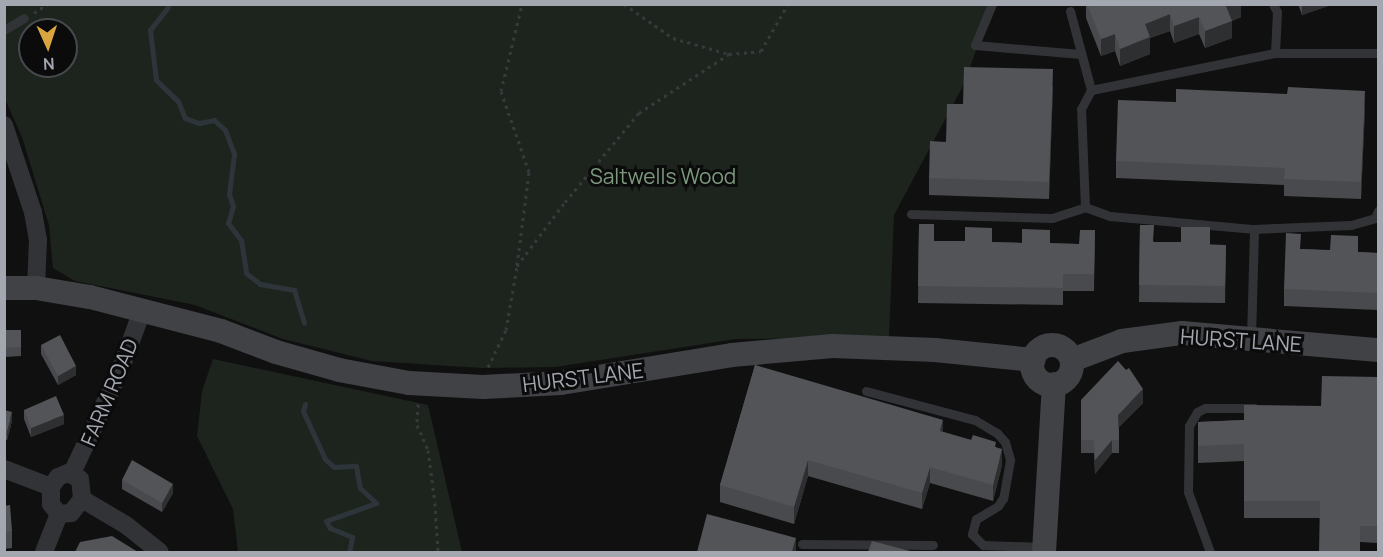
<!DOCTYPE html>
<html>
<head>
<meta charset="utf-8">
<style>
  body { margin:0 }
  #map { position:relative; width:1383px; height:557px; overflow:hidden; background:#101011; font-family:Manrope,sans-serif }
  div>[style] { position:absolute }
  .green>* { inset:0; background:#1d241e }
  .stream>* { height:5px; margin:-2.5px; padding:0 2.5px; transform-origin:2.5px; border-radius:2.5px; background:#2e353a }
  .path>* { height:3px; margin-top:-1.5px; transform-origin:0; background:repeating-linear-gradient(90deg,#38393d 0 3px,transparent 0 7.5px) }
  .lane>* { height:9px; margin:-4.5px; padding:0 4.5px; transform-origin:4.5px; border-radius:4.5px; background:#323336 }
  .street>* { height:18px; margin:-9px; padding:0 9px; transform-origin:9px; border-radius:9px; background:#323336 }
  .secondary>* { height:24px; margin:-12px; padding:0 12px; transform-origin:12px; border-radius:12px; background:#404246 }
  .secondary>.ring { margin:-12px; padding:0; box-sizing:content-box; background:none; border:24px solid #404246; border-radius:50% }
  .wall>* { inset:0; background:#494a4d }
  .shaded-wall>* { inset:0; background:#2e2f31 }
  .building>* { inset:0; background:#525458 }
  span { translate:-50% -50%; white-space:nowrap; text-align:center; line-height:1.15; -webkit-text-stroke:6px #0b0b0c; paint-order:stroke }
  .park-label { font-size:21px; color:#7c997e }
  .street-label { font-size:21px; color:#a3a7b0 }
  .frame { position:absolute; inset:0; border:6px solid #a3a7b0; pointer-events:none }
  .north { position:absolute; left:18px; top:18px; width:60px; height:60px; box-sizing:border-box; background:#0b0b0c; border:2px solid #48494e; border-radius:50%; rotate:177deg; font-size:16px; font-weight:700; line-height:24px; text-align:center; color:#a3a7b0 }
  .north::after { content:''; display:block; margin:auto; width:21px; height:27px; background:#d9a541; clip-path:polygon(50% 0,100% 100%,50% 72%,0 100%) }
</style>
</head>
<body>
<div id="map">
  <div class="green">
    <div style="clip-path:polygon(evenodd,4px 5px,992px 5px,964px 84px,894px 215px,889px 337px,736px 339px,555px 367px,482px 368px,372px 361px,283px 339px,195px 305px,75px 281px,53px 268px,49px 225px,22px 137px,5px 99px,4px 5px,30px 30px,66px 30px,66px 66px,30px 66px,30px 30px)"></div>
    <div style="clip-path:polygon(213px 359px,428px 405px,462px 552px,238px 552px,233px 509px,197px 436px,202px 391px)"></div>
  </div>
  <div class="stream">
    <div style="left:168px;top:7px;width:29px;rotate:128deg"></div>
    <div style="left:150px;top:30px;width:50px;rotate:83.2deg"></div>
    <div style="left:156px;top:80px;width:30px;rotate:44deg"></div>
    <div style="left:178px;top:101px;width:18px;rotate:68deg"></div>
    <div style="left:185px;top:118px;width:15px;rotate:20deg"></div>
    <div style="left:199px;top:123px;width:15px;rotate:-11deg"></div>
    <div style="left:214px;top:120px;width:15px;rotate:42deg"></div>
    <div style="left:225px;top:130px;width:26px;rotate:69deg"></div>
    <div style="left:234px;top:154px;width:40px;rotate:97.1deg"></div>
    <div style="left:229px;top:194px;width:13px;rotate:72deg"></div>
    <div style="left:233px;top:206px;width:18px;rotate:106deg"></div>
    <div style="left:228px;top:223px;width:21px;rotate:53deg"></div>
    <div style="left:241px;top:240px;width:33px;rotate:81deg"></div>
    <div style="left:246px;top:273px;width:18px;rotate:38deg"></div>
    <div style="left:260px;top:284px;width:35px;rotate:10deg"></div>
    <div style="left:294px;top:290px;width:34px;rotate:73deg"></div>
    <div style="left:305px;top:404px;width:7px;rotate:106deg"></div>
    <div style="left:303px;top:411px;width:53px;rotate:65.4deg"></div>
    <div style="left:325px;top:459px;width:12px;rotate:42deg"></div>
    <div style="left:334px;top:467px;width:22px;rotate:-3deg"></div>
    <div style="left:356px;top:466px;width:22px;rotate:80deg"></div>
    <div style="left:360px;top:488px;width:22px;rotate:43deg"></div>
    <div style="left:376px;top:503px;width:53px;rotate:160.2deg"></div>
    <div style="left:326px;top:521px;width:8px;rotate:60deg"></div>
    <div style="left:330px;top:528px;width:24px;rotate:22deg"></div>
    <div style="left:352px;top:537px;width:15px;rotate:101deg"></div>
  </div>
  <div class="path">
    <div style="left:624px;top:4px;width:60px;rotate:34.8deg"></div>
    <div style="left:673px;top:38px;width:58px;rotate:15.9deg"></div>
    <div style="left:729px;top:54px;width:32px;rotate:-5deg"></div>
    <div style="left:761px;top:51px;width:54px;rotate:-60.1deg"></div>
    <div style="left:34px;top:13px;width:17px;rotate:-33deg"></div>
    <div style="left:517px;top:265px;width:94px;rotate:-82.6deg"></div>
    <div style="left:529px;top:172px;width:86px;rotate:-109.1deg"></div>
    <div style="left:501px;top:91px;width:89px;rotate:-76.4deg"></div>
    <div style="left:488px;top:367px;width:41px;rotate:-64.1deg"></div>
    <div style="left:506px;top:330px;width:65px;rotate:-80.2deg"></div>
    <div style="left:517px;top:266px;width:80px;rotate:-53.1deg"></div>
    <div style="left:565px;top:202px;width:116px;rotate:-50.3deg"></div>
    <div style="left:639px;top:113px;width:108px;rotate:-33.2deg"></div>
    <div style="left:418px;top:404px;width:21px;rotate:93deg"></div>
    <div style="left:417px;top:425px;width:27px;rotate:66deg"></div>
    <div style="left:428px;top:450px;width:53px;rotate:82.5deg"></div>
    <div style="left:435px;top:503px;width:49px;rotate:86.5deg"></div>
  </div>
  <div class="lane">
    <div style="left:992px;top:4px;width:44px;rotate:112.5deg"></div>
    <div style="left:975px;top:45px;width:106px;rotate:4.9deg"></div>
    <div style="left:1273px;top:4px;width:9px;rotate:63deg"></div>
    <div style="left:1277px;top:12px;width:41px;rotate:92.8deg"></div>
    <div style="left:1275px;top:53px;width:103px"></div>
    <div style="left:1070px;top:11px;width:82px;rotate:75.1deg"></div>
    <div style="left:4px;top:30px;width:23px;rotate:-31deg"></div>
    <div style="left:1085px;top:207px;width:98px;rotate:-92.3deg"></div>
    <div style="left:1081px;top:109px;width:21px;rotate:-62deg"></div>
    <div style="left:1091px;top:90px;width:188px;rotate:-11.4deg"></div>
    <div style="left:911px;top:214px;width:141px;rotate:1.6deg"></div>
    <div style="left:1052px;top:218px;width:35px;rotate:-18deg"></div>
    <div style="left:1085px;top:207px;width:27px;rotate:20deg"></div>
    <div style="left:1110px;top:216px;width:145px;rotate:5.2deg"></div>
    <div style="left:1251px;top:338px;width:109px;rotate:-88.4deg"></div>
    <div style="left:1254px;top:229px;width:97px;rotate:-2.4deg"></div>
    <div style="left:1351px;top:225px;width:25px;rotate:-16deg"></div>
    <div style="left:1375px;top:218px;width:8px;rotate:-67deg"></div>
    <div style="left:866px;top:391px;width:113px;rotate:14.9deg"></div>
    <div style="left:975px;top:420px;width:26px;rotate:31deg"></div>
    <div style="left:997px;top:433px;width:12px;rotate:48deg"></div>
    <div style="left:1005px;top:442px;width:19px;rotate:74deg"></div>
    <div style="left:1010px;top:460px;width:39px;rotate:100deg"></div>
    <div style="left:1003px;top:498px;width:9px;rotate:122deg"></div>
    <div style="left:998px;top:506px;width:26px;rotate:149deg"></div>
    <div style="left:976px;top:519px;width:16px;rotate:105deg"></div>
    <div style="left:972px;top:534px;width:16px;rotate:45deg"></div>
    <div style="left:983px;top:545px;width:61px;rotate:1.9deg"></div>
    <div style="left:802px;top:544px;width:131px;rotate:0.4deg"></div>
    <div style="left:1210px;top:552px;width:64px;rotate:-110.1deg"></div>
    <div style="left:1188px;top:492px;width:66px;rotate:-89.1deg"></div>
    <div style="left:1189px;top:426px;width:16px;rotate:-60deg"></div>
    <div style="left:1197px;top:412px;width:9px;rotate:-27deg"></div>
    <div style="left:1205px;top:408px;width:49px"></div>
  </div>
  <div class="street">
    <div style="left:4px;top:125px;width:92px;rotate:71.6deg"></div>
    <div style="left:33px;top:212px;width:27px;rotate:80deg"></div>
    <div style="left:38px;top:239px;width:49px;rotate:92.3deg"></div>
    <div style="left:4px;top:469px;width:50px;rotate:21deg"></div>
    <div style="left:68px;top:473px;width:13px;rotate:27deg"></div>
    <div style="left:80px;top:479px;width:20px;rotate:84deg"></div>
    <div style="left:82px;top:499px;width:18px;rotate:128deg"></div>
    <div style="left:71px;top:513px;width:12px;rotate:175deg"></div>
    <div style="left:59px;top:514px;width:13px;rotate:-129deg"></div>
    <div style="left:51px;top:504px;width:17px;rotate:-90deg"></div>
    <div style="left:51px;top:487px;width:12px;rotate:-55deg"></div>
    <div style="left:58px;top:477px;width:11px;rotate:-22deg"></div>
    <div style="left:72px;top:473px;width:113px;rotate:-64.8deg"></div>
    <div style="left:120px;top:371px;width:64px;rotate:-69.9deg"></div>
    <div style="left:82px;top:499px;width:51px;rotate:30.6deg"></div>
    <div style="left:126px;top:525px;width:43px;rotate:38.5deg"></div>
    <div style="left:44px;top:552px;width:41px;rotate:-68.5deg"></div>
  </div>
  <div class="secondary">
    <div style="left:4px;top:288px;width:32px"></div>
    <div style="left:36px;top:288px;width:55px;rotate:9.5deg"></div>
    <div style="left:90px;top:297px;width:135px;rotate:14.5deg"></div>
    <div style="left:221px;top:331px;width:59px;rotate:20.9deg"></div>
    <div style="left:276px;top:352px;width:66px;rotate:15.9deg"></div>
    <div style="left:339px;top:370px;width:71px;rotate:10.5deg"></div>
    <div style="left:409px;top:383px;width:74px;rotate:3.1deg"></div>
    <div style="left:483px;top:387px;width:78px;rotate:-2.9deg"></div>
    <div style="left:561px;top:383px;width:173px;rotate:-9.3deg"></div>
    <div style="left:732px;top:355px;width:101px;rotate:-5.1deg"></div>
    <div style="left:833px;top:346px;width:102px;rotate:2.2deg"></div>
    <div style="left:935px;top:350px;width:99px;rotate:5.8deg"></div>
    <div class="ring" style="left:1032px;top:345px;width:16px;height:16px"></div>
    <div style="left:1072px;top:360px;width:53px;rotate:-20.8deg"></div>
    <div style="left:1122px;top:341px;width:61px;rotate:-7.6deg"></div>
    <div style="left:1182px;top:333px;width:197px;rotate:5deg"></div>
    <div style="left:1044px;top:552px;width:168px;rotate:-86.6deg"></div>
  </div>
  <div class="wall">
    <div style="clip-path:polygon(1086px 4px,1241px 4px,1241px 17px,1232px 21px,1232px 38px,1205px 48px,1199px 34px,1174px 43px,1170px 31px,1150px 38px,1150px 54px,1120px 66px,1115px 51px,1101px 56px,1086px 18px)"></div>
    <div style="clip-path:polygon(1298px 4px,1334px 4px,1302px 15px)"></div>
    <div style="clip-path:polygon(1053px 86px,1049px 199px,929px 195px,929px 178px,963px 104px)"></div>
    <div style="clip-path:polygon(1365px 107px,1361px 199px,1284px 196px,1284px 185px,1116px 178px,1116px 161px)"></div>
    <div style="clip-path:polygon(919px 224px,934px 241px,1079px 244px,1095px 230px,1094px 291px,1063px 291px,1063px 305px,918px 303px)"></div>
    <div style="clip-path:polygon(1140px 225px,1154px 242px,1226px 245px,1225px 303px,1139px 302px)"></div>
    <div style="clip-path:polygon(1301px 249px,1378px 253px,1378px 310px,1284px 306px,1284px 289px)"></div>
    <div style="clip-path:polygon(4px 330px,21px 330px,21px 356px,4px 357px)"></div>
    <div style="clip-path:polygon(41px 345px,76px 375px,58px 385px,41px 354px)"></div>
    <div style="clip-path:polygon(755px 365px,943px 432px,996px 447px,1002px 465px,993px 501px,930px 483px,922px 509px,808px 476px,794px 524px,720px 502px,720px 485px)"></div>
    <div style="clip-path:polygon(1378px 377px,1378px 543px,1360px 542px,1320px 518px,1244px 518px,1244px 461px,1198px 463px,1198px 422px,1244px 420px,1321px 406px)"></div>
    <div style="clip-path:polygon(1081px 400px,1143px 403px,1119px 427px,1119px 453px,1112px 453px,1095px 474px,1094px 453px,1081px 453px)"></div>
    <div style="clip-path:polygon(4px 410px,12px 421px,7px 440px,4px 439px)"></div>
    <div style="clip-path:polygon(24px 410px,64px 424px,31px 437px,24px 419px)"></div>
    <div style="clip-path:polygon(122px 480px,173px 493px,162px 512px,122px 489px)"></div>
    <div style="clip-path:polygon(4px 506px,12px 531px,12px 548px,4px 549px)"></div>
  </div>
  <div class="shaded-wall">
    <div style="clip-path:polygon(1230px 4px,1241px 4px,1241px 17px,1232px 21px,1232px 38px,1205px 48px,1205px 31px,1226px 6px)"></div>
    <div style="clip-path:polygon(1302px 4px,1334px 4px,1302px 15px)"></div>
    <div style="clip-path:polygon(1170px 14px,1170px 31px,1150px 38px,1150px 54px,1120px 66px,1120px 49px,1145px 24px)"></div>
    <div style="clip-path:polygon(1199px 17px,1199px 34px,1174px 43px,1174px 26px)"></div>
    <div style="clip-path:polygon(1115px 34px,1115px 51px,1101px 56px,1101px 39px)"></div>
    <div style="clip-path:polygon(1053px 69px,1053px 86px,1049px 199px,1049px 182px)"></div>
    <div style="clip-path:polygon(1365px 91px,1365px 107px,1361px 199px,1361px 182px)"></div>
    <div style="clip-path:polygon(76px 366px,76px 375px,58px 385px,58px 376px)"></div>
    <div style="clip-path:polygon(1143px 389px,1143px 403px,1118px 428px,1118px 415px)"></div>
    <div style="clip-path:polygon(12px 412px,12px 421px,7px 440px,7px 431px)"></div>
    <div style="clip-path:polygon(64px 415px,64px 424px,31px 437px,31px 428px)"></div>
    <div style="clip-path:polygon(943px 420px,943px 437px,940px 431px)"></div>
    <div style="clip-path:polygon(1112px 440px,1112px 453px,1095px 474px,1095px 460px)"></div>
    <div style="clip-path:polygon(1002px 449px,1002px 465px,993px 501px,993px 485px)"></div>
    <div style="clip-path:polygon(808px 460px,808px 476px,794px 524px,794px 507px)"></div>
    <div style="clip-path:polygon(930px 467px,930px 483px,922px 509px,922px 493px)"></div>
    <div style="clip-path:polygon(173px 484px,173px 493px,162px 512px,162px 503px)"></div>
    <div style="clip-path:polygon(796px 538px,796px 552px,792px 552px)"></div>
  </div>
  <div class="building">
    <div style="clip-path:polygon(1087px 4px,1230px 4px,1226px 6px,1232px 21px,1205px 31px,1199px 17px,1174px 26px,1170px 14px,1145px 24px,1150px 37px,1120px 49px,1115px 34px,1101px 39px)"></div>
    <div style="clip-path:polygon(964px 67px,1053px 69px,1049px 182px,929px 178px,930px 141px,946px 142px,947px 104px,963px 104px)"></div>
    <div style="clip-path:polygon(1288px 87px,1365px 91px,1361px 182px,1284px 179px,1285px 168px,1116px 161px,1118px 100px,1176px 102px,1176px 89px,1287px 94px)"></div>
    <div style="clip-path:polygon(919px 224px,934px 224px,934px 241px,965px 241px,965px 227px,992px 228px,992px 242px,1022px 243px,1022px 229px,1050px 230px,1050px 243px,1079px 244px,1080px 230px,1095px 230px,1094px 274px,1063px 274px,1063px 288px,918px 286px)"></div>
    <div style="clip-path:polygon(1140px 225px,1154px 225px,1153px 242px,1181px 242px,1181px 227px,1210px 227px,1210px 245px,1226px 245px,1225px 286px,1139px 285px)"></div>
    <div style="clip-path:polygon(1286px 233px,1301px 234px,1300px 249px,1330px 250px,1331px 235px,1358px 236px,1358px 252px,1378px 253px,1378px 293px,1284px 289px)"></div>
    <div style="clip-path:polygon(4px 330px,21px 330px,21px 347px,4px 348px)"></div>
    <div style="clip-path:polygon(60px 335px,76px 366px,58px 376px,41px 345px)"></div>
    <div style="clip-path:polygon(1118px 361px,1126px 370px,1129px 368px,1143px 389px,1118px 415px,1119px 440px,1112px 440px,1095px 460px,1094px 440px,1081px 440px,1081px 400px)"></div>
    <div style="clip-path:polygon(755px 365px,943px 420px,940px 431px,971px 440px,973px 435px,996px 442px,995px 447px,1002px 449px,993px 485px,930px 467px,922px 493px,808px 460px,794px 507px,720px 485px)"></div>
    <div style="clip-path:polygon(1322px 376px,1378px 377px,1378px 526px,1360px 526px,1360px 552px,1319px 552px,1320px 501px,1244px 501px,1244px 444px,1198px 446px,1198px 422px,1244px 420px,1244px 405px,1321px 406px)"></div>
    <div style="clip-path:polygon(56px 396px,64px 415px,31px 428px,24px 410px)"></div>
    <div style="clip-path:polygon(4px 410px,12px 412px,7px 431px,4px 430px)"></div>
    <div style="clip-path:polygon(132px 460px,173px 484px,162px 503px,122px 480px)"></div>
    <div style="clip-path:polygon(10px 505px,12px 531px,4px 532px,4px 506px)"></div>
    <div style="clip-path:polygon(707px 514px,796px 538px,792px 552px,697px 552px)"></div>
    <div style="clip-path:polygon(112px 536px,138px 552px,75px 552px,80px 542px)"></div>
    <div style="clip-path:polygon(872px 541px,914px 552px,868px 552px)"></div>
  </div>
  <div class="park-label">
    <span style="left:663px;top:176px">Saltwells Wood</span>
  </div>
  <div class="street-label">
    <span style="left:1241px;top:340px;rotate:4deg">HURST LANE</span>
    <span style="left:583px;top:377px;rotate:-7deg">HURST LANE</span>
    <span style="left:109px;top:392px;rotate:-67deg">FARM ROAD</span>
  </div>
  <div class="frame"></div>
  <div class="north">N</div>
</div>
</body>
</html>
